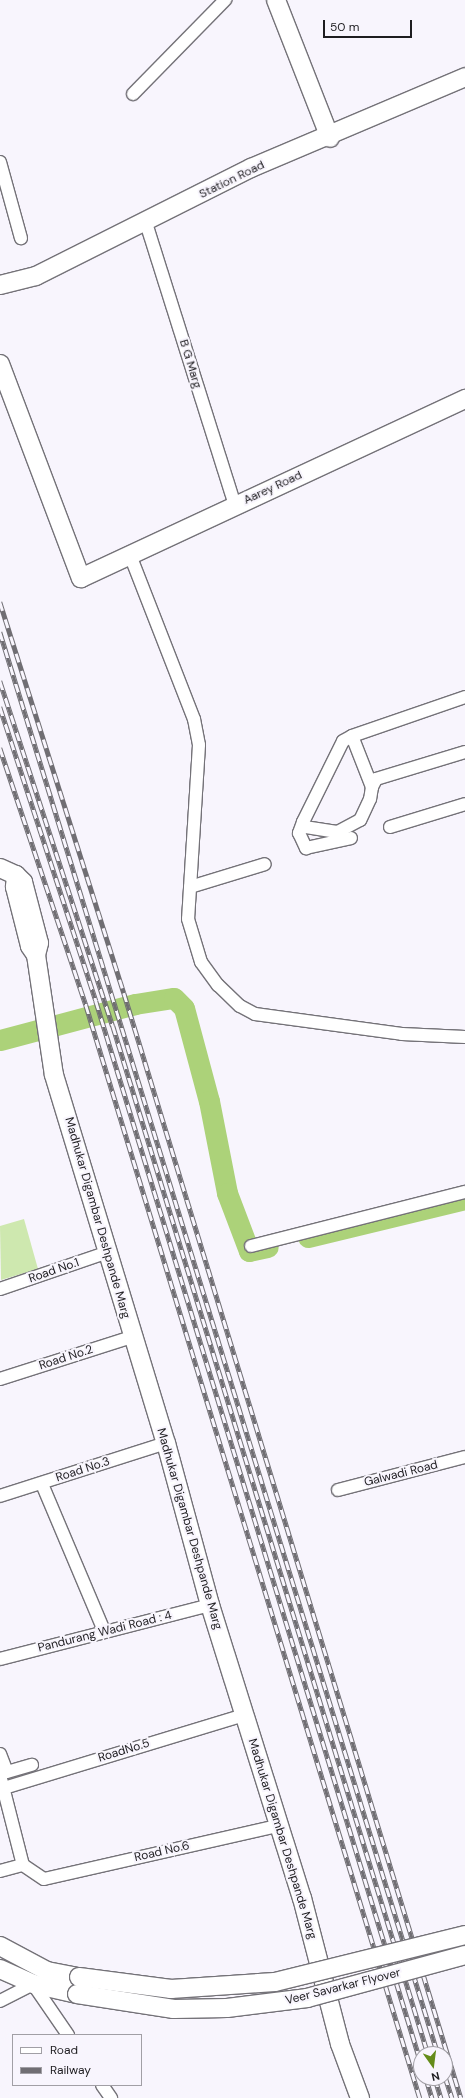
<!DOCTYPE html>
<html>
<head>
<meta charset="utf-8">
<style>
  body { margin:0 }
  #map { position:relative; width:465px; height:2098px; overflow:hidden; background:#f8f5fd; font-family:"DM Sans",sans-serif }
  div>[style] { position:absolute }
  .green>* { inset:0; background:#cee8af }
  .river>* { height:21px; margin:-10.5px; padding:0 10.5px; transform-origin:10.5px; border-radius:10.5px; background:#acd279 }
  .roads { filter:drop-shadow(1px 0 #747278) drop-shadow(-1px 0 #747278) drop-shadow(0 1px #747278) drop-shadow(0 -1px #747278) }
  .street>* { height:12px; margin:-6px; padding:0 6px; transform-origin:6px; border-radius:6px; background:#fff }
  .secondary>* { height:18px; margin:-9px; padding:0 9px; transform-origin:9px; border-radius:9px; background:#fff }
  .rail>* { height:4.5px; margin-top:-2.25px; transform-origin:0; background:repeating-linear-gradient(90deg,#f8f5fd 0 9px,#706e73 0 18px); box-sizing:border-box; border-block:1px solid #706e73 }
  .bridges { filter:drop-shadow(1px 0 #747278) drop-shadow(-1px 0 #747278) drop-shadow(0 1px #747278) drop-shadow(0 -1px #747278) }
  .secondary-bridge>* { height:18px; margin:-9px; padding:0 9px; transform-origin:9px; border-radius:9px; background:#fff }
  span { translate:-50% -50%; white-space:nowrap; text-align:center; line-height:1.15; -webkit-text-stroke:4px #f8f5fd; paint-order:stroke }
  .street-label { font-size:12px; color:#1e1d20 }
  .legend { position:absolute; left:12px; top:2034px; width:130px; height:52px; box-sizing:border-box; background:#f8f5fd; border:1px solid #a19fa5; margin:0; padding:5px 7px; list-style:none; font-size:12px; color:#1e1d20 }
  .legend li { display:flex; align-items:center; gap:8px; height:20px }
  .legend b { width:20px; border:1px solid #a19fa5 }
  .north { position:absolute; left:413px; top:2046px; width:40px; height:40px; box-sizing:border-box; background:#f8f5fd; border:1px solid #a19fa5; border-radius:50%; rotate:166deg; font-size:11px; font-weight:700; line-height:16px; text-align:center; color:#1e1d20 }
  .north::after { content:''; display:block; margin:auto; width:14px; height:18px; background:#648c19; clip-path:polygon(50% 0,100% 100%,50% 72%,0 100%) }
  .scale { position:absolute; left:323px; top:20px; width:89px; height:18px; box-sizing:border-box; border:2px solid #1e1d20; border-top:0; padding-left:5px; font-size:12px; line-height:14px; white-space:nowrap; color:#1e1d20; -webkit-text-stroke:3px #f8f5fd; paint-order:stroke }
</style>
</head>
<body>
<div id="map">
  <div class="green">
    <div style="clip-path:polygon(24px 1219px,38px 1269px,1px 1280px,0 1226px)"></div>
  </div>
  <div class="river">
    <div style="left:0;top:1040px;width:140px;rotate:-14.9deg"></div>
    <div style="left:135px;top:1004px;width:39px;rotate:-9deg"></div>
    <div style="left:174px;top:998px;width:14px;rotate:45deg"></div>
    <div style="left:184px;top:1008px;width:96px;rotate:75deg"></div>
    <div style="left:209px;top:1101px;width:94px;rotate:78.9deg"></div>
    <div style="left:227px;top:1193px;width:62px;rotate:69.2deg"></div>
    <div style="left:249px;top:1251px;width:19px;rotate:-12deg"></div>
    <div style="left:308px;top:1237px;width:162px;rotate:-13.6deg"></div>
  </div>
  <div class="roads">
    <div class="street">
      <div style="left:133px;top:94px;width:132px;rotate:-45.6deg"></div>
      <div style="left:0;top:162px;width:79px;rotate:74.6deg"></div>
      <div style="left:146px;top:223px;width:297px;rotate:72.5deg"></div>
      <div style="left:130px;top:555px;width:176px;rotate:68.7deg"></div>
      <div style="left:194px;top:719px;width:26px;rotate:79deg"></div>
      <div style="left:199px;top:745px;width:174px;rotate:93.6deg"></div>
      <div style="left:188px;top:919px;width:45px;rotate:73.2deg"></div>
      <div style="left:201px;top:962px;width:29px;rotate:54deg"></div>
      <div style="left:218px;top:985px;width:30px;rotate:44deg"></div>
      <div style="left:240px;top:1006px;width:17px;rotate:28deg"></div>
      <div style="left:255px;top:1014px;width:148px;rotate:7.7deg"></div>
      <div style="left:402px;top:1034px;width:63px;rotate:2.7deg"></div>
      <div style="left:352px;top:736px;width:55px;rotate:68.6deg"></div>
      <div style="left:372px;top:787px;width:12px;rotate:99deg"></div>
      <div style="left:370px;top:799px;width:23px;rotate:115deg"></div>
      <div style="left:360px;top:820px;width:26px;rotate:152deg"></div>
      <div style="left:337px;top:832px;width:33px;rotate:-171deg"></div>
      <div style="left:304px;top:827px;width:5px;rotate:-101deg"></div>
      <div style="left:303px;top:822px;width:90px;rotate:-63.7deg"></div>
      <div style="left:343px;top:741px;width:10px;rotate:-29deg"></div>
      <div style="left:352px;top:736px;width:120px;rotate:-19deg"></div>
      <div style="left:372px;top:787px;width:9px;rotate:-63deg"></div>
      <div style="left:376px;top:779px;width:93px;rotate:-16.9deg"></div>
      <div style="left:303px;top:822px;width:12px;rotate:110deg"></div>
      <div style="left:299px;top:833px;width:17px;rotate:65deg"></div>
      <div style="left:306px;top:848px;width:46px;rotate:-12.5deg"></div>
      <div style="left:390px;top:827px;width:78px;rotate:-17deg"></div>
      <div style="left:190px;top:887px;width:78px;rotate:-17deg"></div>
      <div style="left:251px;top:1246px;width:221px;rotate:-14.2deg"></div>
      <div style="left:0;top:1289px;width:114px;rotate:-18.9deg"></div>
      <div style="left:0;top:1379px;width:139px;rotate:-17.7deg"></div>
      <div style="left:42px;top:1484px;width:160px;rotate:67.1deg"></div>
      <div style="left:338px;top:1490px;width:131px;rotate:-14.6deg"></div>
      <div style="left:0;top:1496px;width:174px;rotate:-17.7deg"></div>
      <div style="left:0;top:1659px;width:217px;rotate:-14.4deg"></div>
      <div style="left:0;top:1754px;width:19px;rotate:69deg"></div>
      <div style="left:7px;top:1772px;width:26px;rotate:-16deg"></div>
      <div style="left:0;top:1775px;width:93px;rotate:75.7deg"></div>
      <div style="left:23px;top:1865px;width:25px;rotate:34deg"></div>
      <div style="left:44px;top:1879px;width:243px;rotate:-12.8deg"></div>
      <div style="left:4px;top:1788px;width:251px;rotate:-16.9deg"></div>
      <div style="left:0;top:1871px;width:24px;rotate:-15deg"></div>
      <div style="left:0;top:2001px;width:37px;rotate:-27deg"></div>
      <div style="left:33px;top:1984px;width:62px;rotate:55.5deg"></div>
      <div style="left:102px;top:2085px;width:16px;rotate:55deg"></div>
    </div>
    <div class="secondary">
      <div style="left:276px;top:0;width:148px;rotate:68.6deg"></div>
      <div style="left:0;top:285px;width:37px;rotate:-14deg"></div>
      <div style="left:36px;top:276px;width:241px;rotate:-26.7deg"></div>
      <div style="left:251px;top:168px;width:233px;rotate:-23deg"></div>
      <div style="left:0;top:364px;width:229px;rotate:69.3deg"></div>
      <div style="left:81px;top:578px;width:424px;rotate:-25deg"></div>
      <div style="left:0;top:868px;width:17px;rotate:24deg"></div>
      <div style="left:16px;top:875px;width:10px;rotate:45deg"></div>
      <div style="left:23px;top:882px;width:63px;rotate:75.3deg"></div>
      <div style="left:39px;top:943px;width:12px;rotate:104deg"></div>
      <div style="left:36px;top:955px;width:11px;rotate:-124deg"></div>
      <div style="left:30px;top:946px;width:61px;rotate:-104.3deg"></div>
      <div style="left:15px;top:887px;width:12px;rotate:-85deg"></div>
      <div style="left:36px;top:955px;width:121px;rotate:81.5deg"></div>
      <div style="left:54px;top:1075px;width:385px;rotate:73.1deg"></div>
      <div style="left:166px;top:1443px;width:168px;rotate:74.8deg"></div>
      <div style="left:210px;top:1605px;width:307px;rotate:72.6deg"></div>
      <div style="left:302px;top:1898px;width:151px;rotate:75.4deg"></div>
      <div style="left:340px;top:2044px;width:58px;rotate:69.7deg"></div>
      <div style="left:0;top:1946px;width:53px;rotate:28deg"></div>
      <div style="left:47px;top:1971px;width:33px;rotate:11deg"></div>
      <div style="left:0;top:1969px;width:36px;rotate:24deg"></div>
      <div style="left:33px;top:1984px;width:45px;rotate:12.8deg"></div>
    </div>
  </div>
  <div class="rail">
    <div style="left:0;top:602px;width:410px;rotate:72.4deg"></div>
    <div style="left:124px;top:993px;width:1155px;rotate:73.04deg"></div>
    <div style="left:0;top:632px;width:1488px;rotate:72.88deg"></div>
    <div style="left:0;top:681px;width:363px;rotate:71.9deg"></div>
    <div style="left:113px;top:1026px;width:1075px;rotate:72.96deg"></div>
    <div style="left:0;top:707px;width:309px;rotate:71.9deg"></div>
    <div style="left:96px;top:1001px;width:1111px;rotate:72.98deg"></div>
    <div style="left:0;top:748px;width:271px;rotate:71.5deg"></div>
    <div style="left:86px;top:1005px;width:1143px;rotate:73.01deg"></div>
    <div style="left:445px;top:2076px;width:23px;rotate:72deg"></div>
    <div style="left:426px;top:2078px;width:21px;rotate:73deg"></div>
    <div style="left:435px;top:2078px;width:21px;rotate:73deg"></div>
  </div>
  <div class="bridges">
    <div class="secondary-bridge">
      <div style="left:79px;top:1977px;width:93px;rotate:7.4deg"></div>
      <div style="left:171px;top:1989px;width:104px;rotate:-3.9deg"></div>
      <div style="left:275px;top:1982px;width:196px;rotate:-13.9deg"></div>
      <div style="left:77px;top:1994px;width:98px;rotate:8.8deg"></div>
      <div style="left:174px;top:2009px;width:53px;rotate:-1.1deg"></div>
      <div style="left:227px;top:2008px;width:81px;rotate:-7.1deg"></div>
      <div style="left:307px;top:1998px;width:164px;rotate:-15.2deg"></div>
    </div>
  </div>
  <div class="street-label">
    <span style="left:232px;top:180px;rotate:-26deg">Station Road</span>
    <span style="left:190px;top:364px;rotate:73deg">B G Marg</span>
    <span style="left:273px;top:488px;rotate:-25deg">Aarey Road</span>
    <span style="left:97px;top:1218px;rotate:74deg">Madhukar Digambar Deshpande Marg</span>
    <span style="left:54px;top:1271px;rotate:-19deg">Road No.1</span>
    <span style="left:66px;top:1358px;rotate:-18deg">Road No.2</span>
    <span style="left:83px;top:1470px;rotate:-18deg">Road No.3</span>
    <span style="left:401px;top:1474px;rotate:-14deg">Galwadi Road</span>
    <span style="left:189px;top:1529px;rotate:74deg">Madhukar Digambar Deshpande Marg</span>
    <span style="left:105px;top:1632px;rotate:-14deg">Pandurang Wadi Road : 4</span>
    <span style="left:124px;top:1751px;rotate:-17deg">RoadNo.5</span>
    <span style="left:282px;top:1839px;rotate:73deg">Madhukar Digambar Deshpande Marg</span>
    <span style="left:162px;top:1852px;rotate:-13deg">Road No.6</span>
    <span style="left:343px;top:1987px;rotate:-14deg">Veer Savarkar Flyover</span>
  </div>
  <ul class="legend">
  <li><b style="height:5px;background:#fff"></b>Road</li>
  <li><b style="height:5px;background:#706e73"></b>Railway</li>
  </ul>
  <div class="north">N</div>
  <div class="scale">50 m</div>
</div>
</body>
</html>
